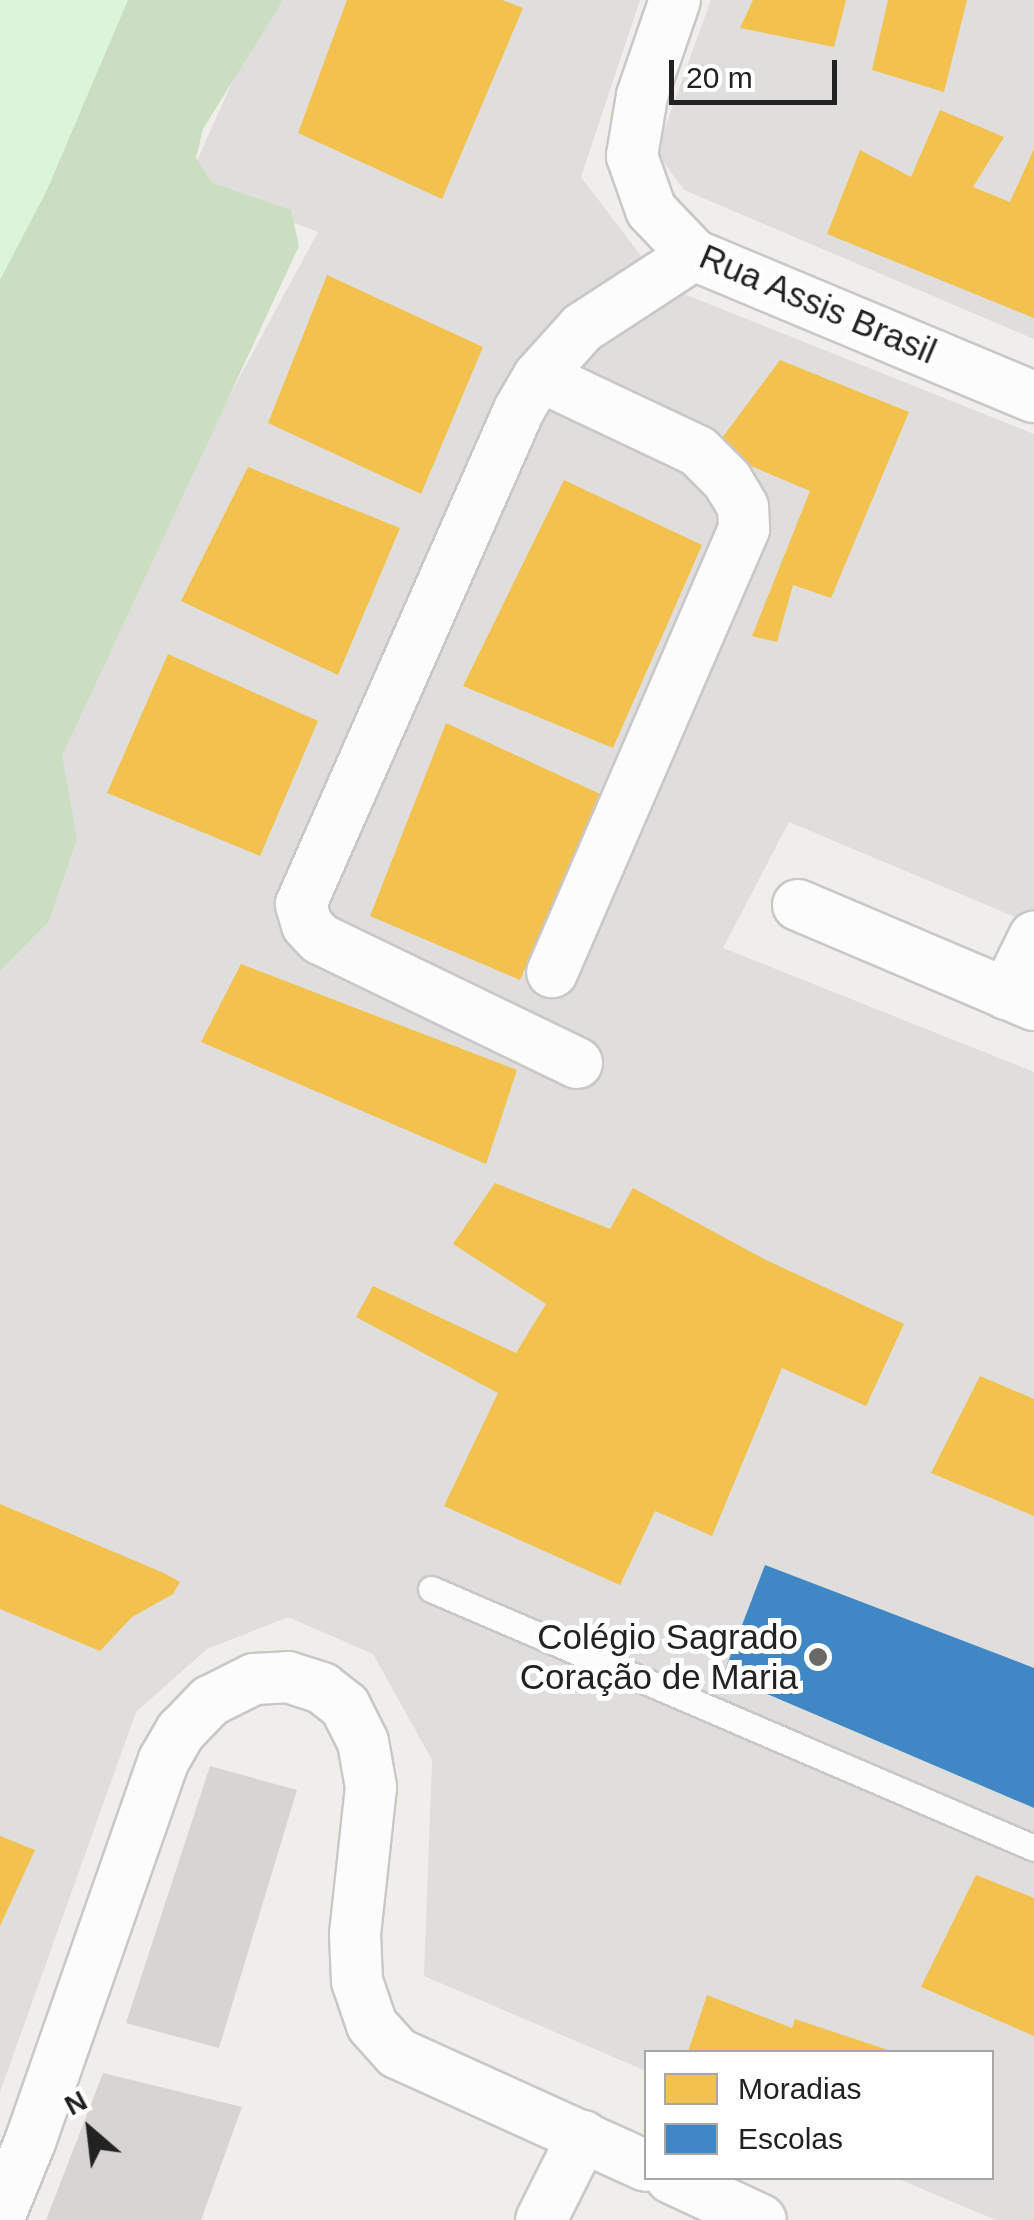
<!DOCTYPE html>
<html>
<head>
<meta charset="utf-8">
<style>
  body { margin:0 }
  #map { position:relative; width:1034px; height:2220px; overflow:hidden; background:#f0eeeb; font-family:Helvetica,sans-serif }
  div>[style] { position:absolute }
  .residential>* { inset:0; background:#dfdedc }
  .forest>* { inset:0; background:#cbdec1 }
  .park>* { inset:0; background:#daf5da }
  .homes>* { inset:0; background:#f2c14e }
  .schools>* { inset:0; background:#3f88c5 }
  .building>* { inset:0; background:#d7d4d2 }
  .roads { filter:drop-shadow(2px 0 #c9c8c7) drop-shadow(-2px 0 #c9c8c7) drop-shadow(0 2px #c9c8c7) drop-shadow(0 -2px #c9c8c7) }
  .service>* { height:25px; margin:-12.5px; padding:0 12.5px; transform-origin:12.5px; border-radius:12.5px; background:#fdfcfc }
  .minor>* { height:50px; margin:-25px; padding:0 25px; transform-origin:25px; border-radius:25px; background:#fdfcfc }
  .dots>* { width:28px; height:28px; translate:-50% -50%; box-sizing:border-box; border:5px solid #fff; border-radius:50% }
  span { translate:-50% -50%; white-space:nowrap; text-align:center; line-height:1.15; -webkit-text-stroke:10px #fff; paint-order:stroke }
  .street-label { font-size:35px; color:#222 }
  .poi-label { font-size:35px; color:#222 }
  .right { translate:-100% -50%; text-align:right }
  .legend { position:absolute; left:644px; top:2050px; width:350px; height:130px; box-sizing:border-box; background:#fff; border:2px solid #a7a7a7; margin:0; padding:12px 18px; list-style:none; font-size:30px; color:#222 }
  .legend li { display:flex; align-items:center; gap:20px; height:50px }
  .legend b { width:50px; border:2px solid #a7a7a7 }
  .north { position:absolute; left:40px; top:2080px; width:100px; height:100px; -webkit-text-stroke:8px #fff; paint-order:stroke; rotate:332deg; font-size:28px; font-weight:700; line-height:40px; text-align:center; color:#222 }
  .north::after { content:''; display:block; margin:auto; width:35px; height:45px; background:#222; clip-path:polygon(50% 0,100% 100%,50% 72%,0 100%) }
  .scale { position:absolute; left:669px; top:60px; width:168px; height:45px; box-sizing:border-box; border:5px solid #222; border-top:0; padding-left:12px; font-size:30px; line-height:35px; white-space:nowrap; color:#222; -webkit-text-stroke:8px #fff; paint-order:stroke }
</style>
</head>
<body>
<div id="map">
  <div class="residential">
    <div style="clip-path:polygon(269px 0,640px 0,581px 177px,664px 286px,1034px 434px,1034px 925px,789px 822px,723px 948px,1034px 1072px,1034px 2220px,996px 2220px,896px 2178px,992px 2178px,992px 2052px,646px 2052px,646px 2071px,424px 1976px,432px 1760px,373px 1654px,288px 1617px,207px 1649px,136px 1712px,0 2092px,0 820px,318px 232px,187px 183px)"></div>
    <div style="clip-path:polygon(711px 0,1034px 0,1034px 339px,684px 190px,656px 152px)"></div>
  </div>
  <div class="forest">
    <div style="clip-path:polygon(0 0,283px 0,203px 129px,196px 158px,212px 183px,291px 210px,299px 246px,62px 756px,77px 838px,49px 921px,0 971px)"></div>
  </div>
  <div class="park">
    <div style="clip-path:polygon(0 0,128px 0,47px 190px,0 280px)"></div>
  </div>
  <div class="homes">
    <div style="clip-path:polygon(347px 0,502px 0,523px 8px,442px 199px,298px 133px)"></div>
    <div style="clip-path:polygon(753px 0,846px 0,834px 47px,740px 28px)"></div>
    <div style="clip-path:polygon(888px 0,967px 0,944px 92px,872px 70px)"></div>
    <div style="clip-path:polygon(940px 110px,1004px 137px,973px 187px,1010px 202px,1034px 149px,1034px 318px,827px 234px,860px 150px,911px 177px)"></div>
    <div style="clip-path:polygon(327px 275px,483px 347px,421px 494px,268px 423px)"></div>
    <div style="clip-path:polygon(780px 360px,909px 412px,831px 598px,793px 585px,777px 642px,752px 636px,810px 491px,713px 450px)"></div>
    <div style="clip-path:polygon(248px 467px,400px 528px,338px 675px,181px 601px)"></div>
    <div style="clip-path:polygon(564px 480px,702px 545px,613px 748px,463px 686px)"></div>
    <div style="clip-path:polygon(168px 654px,318px 721px,260px 856px,107px 793px)"></div>
    <div style="clip-path:polygon(446px 723px,600px 794px,520px 980px,370px 916px)"></div>
    <div style="clip-path:polygon(241px 964px,517px 1070px,486px 1164px,201px 1042px)"></div>
    <div style="clip-path:polygon(495px 1183px,610px 1229px,633px 1188px,766px 1260px,904px 1324px,866px 1406px,782px 1368px,712px 1536px,655px 1511px,620px 1585px,444px 1506px,498px 1393px,356px 1317px,373px 1286px,516px 1353px,546px 1304px,453px 1244px)"></div>
    <div style="clip-path:polygon(980px 1376px,1034px 1399px,1034px 1516px,931px 1473px)"></div>
    <div style="clip-path:polygon(0 1504px,164px 1573px,180px 1582px,173px 1594px,132px 1617px,100px 1651px,0 1609px)"></div>
    <div style="clip-path:polygon(0 1836px,35px 1850px,0 1926px)"></div>
    <div style="clip-path:polygon(976px 1875px,1034px 1898px,1034px 2036px,921px 1987px)"></div>
    <div style="clip-path:polygon(707px 1995px,792px 2028px,795px 2019px,894px 2052px,688px 2052px)"></div>
  </div>
  <div class="schools">
    <div style="clip-path:polygon(765px 1565px,1034px 1668px,1034px 1808px,723px 1675px)"></div>
  </div>
  <div class="building">
    <div style="clip-path:polygon(210px 1766px,297px 1790px,219px 2048px,126px 2023px)"></div>
    <div style="clip-path:polygon(103px 2073px,242px 2107px,201px 2220px,46px 2220px)"></div>
  </div>
  <div class="roads">
    <div class="service">
      <div style="left:431px;top:1589px;width:656px;rotate:23.24deg"></div>
    </div>
    <div class="minor">
      <div style="left:675px;top:0;width:102px;rotate:109deg"></div>
      <div style="left:642px;top:96px;width:61px;rotate:99.5deg"></div>
      <div style="left:632px;top:156px;width:57px;rotate:70.6deg"></div>
      <div style="left:651px;top:210px;width:62px;rotate:46.3deg"></div>
      <div style="left:694px;top:255px;width:368px;rotate:22.7deg"></div>
      <div style="left:539px;top:376px;width:176px;rotate:25.3deg"></div>
      <div style="left:698px;top:451px;width:41px;rotate:45deg"></div>
      <div style="left:727px;top:480px;width:31px;rotate:59deg"></div>
      <div style="left:743px;top:507px;width:22px;rotate:87deg"></div>
      <div style="left:744px;top:529px;width:483px;rotate:113.4deg"></div>
      <div style="left:798px;top:905px;width:256px;rotate:23deg"></div>
      <div style="left:1006px;top:994px;width:64px;rotate:-63.8deg"></div>
      <div style="left:577px;top:1063px;width:285px;rotate:-154.2deg"></div>
      <div style="left:320px;top:939px;width:19px;rotate:-133deg"></div>
      <div style="left:307px;top:925px;width:22px;rotate:-106deg"></div>
      <div style="left:301px;top:904px;width:540px;rotate:-66.19deg"></div>
      <div style="left:519px;top:410px;width:39px;rotate:-60deg"></div>
      <div style="left:539px;top:376px;width:64px;rotate:-48.1deg"></div>
      <div style="left:582px;top:328px;width:134px;rotate:-33.1deg"></div>
      <div style="left:671px;top:2178px;width:99px;rotate:25deg"></div>
      <div style="left:0;top:2215px;width:79px;rotate:-67.7deg"></div>
      <div style="left:30px;top:2142px;width:405px;rotate:-70.7deg"></div>
      <div style="left:164px;top:1760px;width:34px;rotate:-60deg"></div>
      <div style="left:181px;top:1731px;width:42px;rotate:-46deg"></div>
      <div style="left:210px;top:1701px;width:49px;rotate:-26.6deg"></div>
      <div style="left:254px;top:1679px;width:34px;rotate:-3deg"></div>
      <div style="left:288px;top:1677px;width:36px;rotate:18deg"></div>
      <div style="left:322px;top:1688px;width:29px;rotate:38deg"></div>
      <div style="left:345px;top:1706px;width:40px;rotate:63.4deg"></div>
      <div style="left:363px;top:1742px;width:46px;rotate:79.9deg"></div>
      <div style="left:371px;top:1787px;width:148px;rotate:96.2deg"></div>
      <div style="left:355px;top:1934px;width:47px;rotate:87.6deg"></div>
      <div style="left:357px;top:1981px;width:46px;rotate:71.2deg"></div>
      <div style="left:372px;top:2025px;width:38px;rotate:48deg"></div>
      <div style="left:397px;top:2053px;width:273px;rotate:24.4deg"></div>
      <div style="left:541px;top:2220px;width:94px;rotate:-63.4deg"></div>
    </div>
  </div>
  <div class="dots">
    <div style="left:818px;top:1657px;background:#6a6968"></div>
  </div>
  <div class="street-label">
    <span style="left:818px;top:304px;rotate:23deg">Rua Assis Brasil</span>
  </div>
  <div class="poi-label">
    <span class="right" style="left:798px;top:1657px">Colégio Sagrado<br>Coração de Maria</span>
  </div>
  <ul class="legend">
  <li><b style="height:28px;background:#f2c14e"></b>Moradias</li>
  <li><b style="height:28px;background:#3f88c5"></b>Escolas</li>
  </ul>
  <div class="north">N</div>
  <div class="scale">20 m</div>
</div>
</body>
</html>
